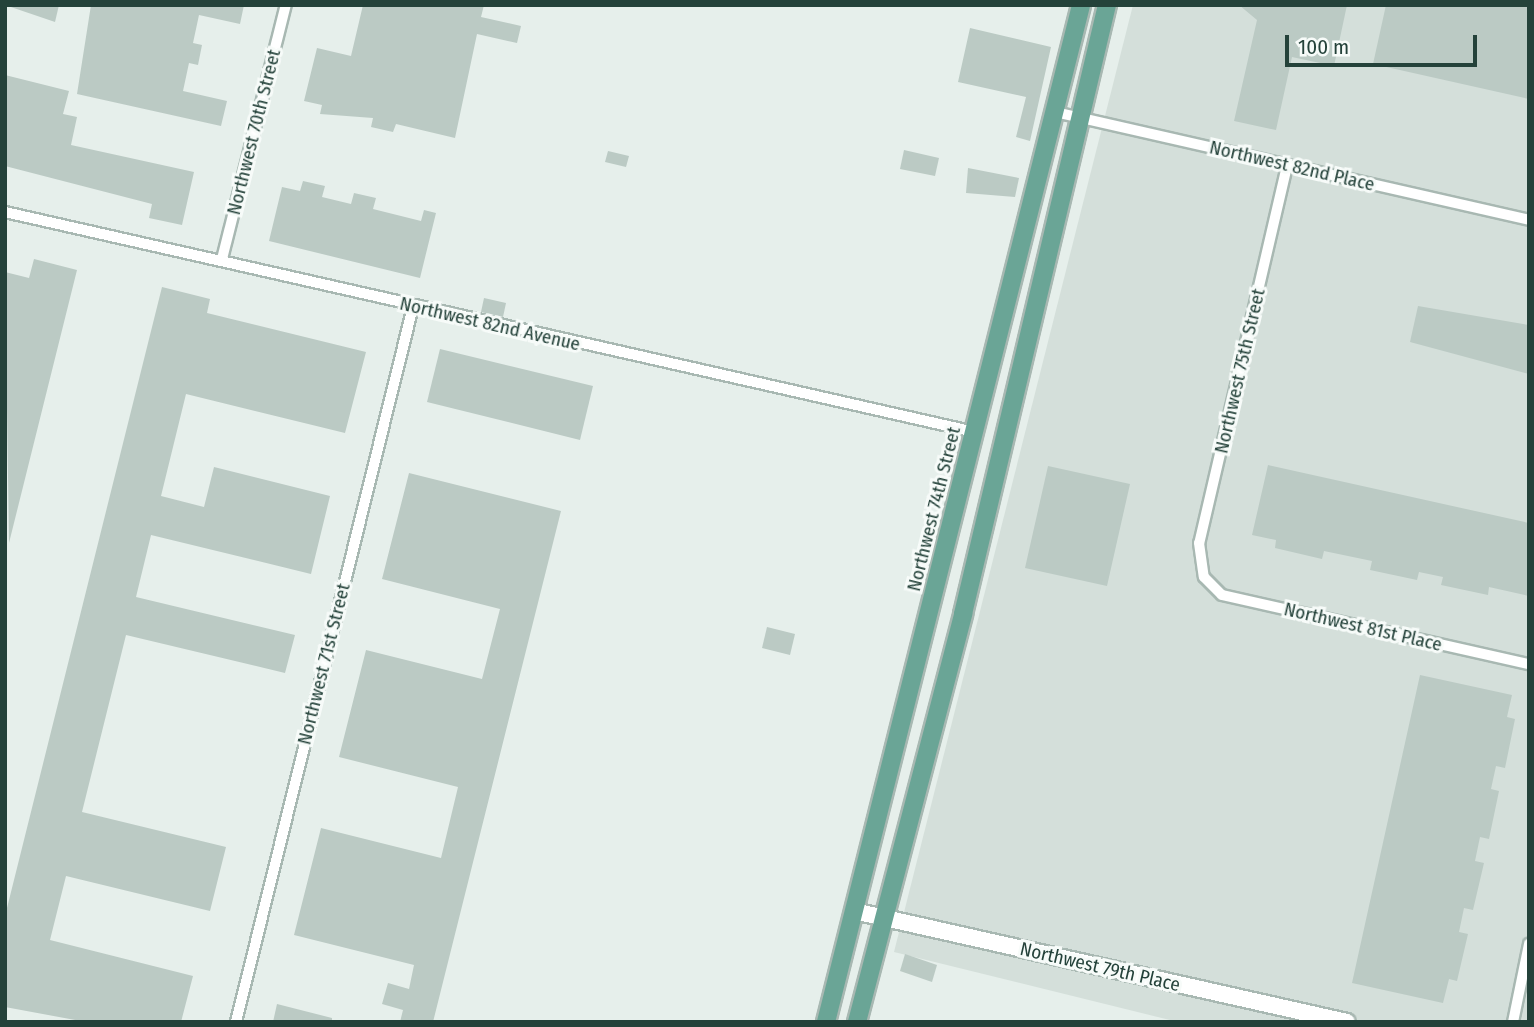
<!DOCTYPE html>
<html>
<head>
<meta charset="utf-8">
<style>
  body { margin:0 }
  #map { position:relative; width:1534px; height:1027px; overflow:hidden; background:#e6efeb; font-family:"Fira Sans Condensed",sans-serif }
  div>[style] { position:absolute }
  .built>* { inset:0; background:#d4dfda }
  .building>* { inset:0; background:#bbcac4 }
  .roads { filter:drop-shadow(2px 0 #a8b8b2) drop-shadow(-2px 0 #a8b8b2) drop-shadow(0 2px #a8b8b2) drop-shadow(0 -2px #a8b8b2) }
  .street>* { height:10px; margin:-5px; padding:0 5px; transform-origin:5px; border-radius:5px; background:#fff }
  .secondary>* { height:16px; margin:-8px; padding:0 8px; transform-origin:8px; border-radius:8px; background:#fff }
  .primary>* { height:18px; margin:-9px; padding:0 9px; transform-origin:9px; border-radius:9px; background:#6aa596 }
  span { translate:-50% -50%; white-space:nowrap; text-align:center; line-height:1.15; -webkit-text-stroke:6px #f7fbf9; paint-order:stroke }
  .street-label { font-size:19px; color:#24423a }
  .frame { position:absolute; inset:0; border:7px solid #24423a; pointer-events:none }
  .scale { position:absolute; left:1285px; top:35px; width:192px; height:32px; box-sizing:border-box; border:4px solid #24423a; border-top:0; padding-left:9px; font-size:21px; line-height:24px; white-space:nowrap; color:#24423a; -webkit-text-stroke:5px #f7fbf9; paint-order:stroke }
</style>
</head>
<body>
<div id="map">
  <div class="built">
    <div style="clip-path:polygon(1133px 5px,1529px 5px,1529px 1022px,1178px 1022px,894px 952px)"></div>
  </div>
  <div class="building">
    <div style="clip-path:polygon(5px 5px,59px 5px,55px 22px)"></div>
    <div style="clip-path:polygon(91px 5px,244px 5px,240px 24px,199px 15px,193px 43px,202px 45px,198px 65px,189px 63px,183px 91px,227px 101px,221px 126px,77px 94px)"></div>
    <div style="clip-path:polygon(363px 5px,484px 5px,481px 17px,521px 26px,517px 43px,477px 34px,455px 138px,396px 124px,393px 132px,371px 127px,373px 118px,320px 114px,322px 105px,304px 101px,317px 48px,351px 56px)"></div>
    <div style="clip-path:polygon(1239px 5px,1347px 5px,1334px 66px,1292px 57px,1276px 130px,1234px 121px,1257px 20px)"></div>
    <div style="clip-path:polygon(1386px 5px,1529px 5px,1529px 99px,1373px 64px)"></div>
    <div style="clip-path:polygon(970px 28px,1051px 47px,1030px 141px,1016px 137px,1026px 97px,958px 82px)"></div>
    <div style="clip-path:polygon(5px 75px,69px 91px,63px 114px,77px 117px,71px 145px,194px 172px,182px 225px,149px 218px,152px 204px,5px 166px)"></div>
    <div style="clip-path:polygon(904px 150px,939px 158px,935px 176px,900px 169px)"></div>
    <div style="clip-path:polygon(608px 151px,629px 156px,626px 167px,605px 162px)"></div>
    <div style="clip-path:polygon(968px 168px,1019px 178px,1015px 197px,966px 193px)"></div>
    <div style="clip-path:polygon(303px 181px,325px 186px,322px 197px,351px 204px,354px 193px,376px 198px,373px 209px,421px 221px,424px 210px,436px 213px,420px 278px,269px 241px,282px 187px,300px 191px)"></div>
    <div style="clip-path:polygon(34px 259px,77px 270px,9px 543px,5px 272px,29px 278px)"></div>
    <div style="clip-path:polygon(162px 287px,210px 299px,207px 313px,366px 352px,345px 433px,186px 394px,161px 496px,204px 507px,214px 467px,330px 496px,311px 574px,151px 535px,136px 597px,295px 635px,285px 673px,126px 635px,82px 812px,226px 847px,210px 911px,66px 876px,50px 940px,193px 976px,181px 1022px,86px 1022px,5px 1007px,5px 916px)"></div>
    <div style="clip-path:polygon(484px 298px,506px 303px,503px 317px,481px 312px)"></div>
    <div style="clip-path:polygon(1418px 306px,1529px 325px,1529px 374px,1410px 342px)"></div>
    <div style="clip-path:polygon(440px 349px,593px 386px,580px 440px,427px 402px)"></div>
    <div style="clip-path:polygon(1268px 465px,1529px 523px,1529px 596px,1489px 587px,1488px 595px,1441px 585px,1443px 577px,1419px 572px,1417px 580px,1370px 570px,1372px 561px,1324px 551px,1322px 559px,1275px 548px,1276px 540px,1252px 535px)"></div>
    <div style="clip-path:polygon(1048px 466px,1130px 484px,1107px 586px,1025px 568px)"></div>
    <div style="clip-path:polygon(409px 473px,561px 511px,433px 1022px,400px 1022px,403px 1010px,382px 1004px,388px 983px,409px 989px,414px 965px,294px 935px,321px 828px,441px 858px,458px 787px,339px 757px,366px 650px,482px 679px,500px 609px,382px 579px)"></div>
    <div style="clip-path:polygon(767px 627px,795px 634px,790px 655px,762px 648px)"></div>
    <div style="clip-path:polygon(1420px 675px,1512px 695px,1507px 717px,1515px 719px,1505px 768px,1496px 766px,1491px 789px,1499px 791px,1489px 839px,1480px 837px,1475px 861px,1484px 863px,1473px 910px,1464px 908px,1459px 932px,1468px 934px,1457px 981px,1449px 979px,1443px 1003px,1352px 983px)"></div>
    <div style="clip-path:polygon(905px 954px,937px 965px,932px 982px,900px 971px)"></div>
    <div style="clip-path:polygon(277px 1004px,332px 1018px,332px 1022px,273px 1022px)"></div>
  </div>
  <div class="roads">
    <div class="street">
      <div style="left:1055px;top:112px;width:486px;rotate:12.8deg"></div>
      <div style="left:1287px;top:166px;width:387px;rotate:103.1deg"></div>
      <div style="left:1199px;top:543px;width:34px;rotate:82deg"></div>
      <div style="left:1204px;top:577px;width:25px;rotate:45deg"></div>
      <div style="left:1222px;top:595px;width:315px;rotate:12.7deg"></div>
      <div style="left:5px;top:212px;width:995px;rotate:12.78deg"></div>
      <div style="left:222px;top:259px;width:262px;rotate:-75.9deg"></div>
      <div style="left:236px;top:1022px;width:737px;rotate:-76.1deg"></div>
      <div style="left:1513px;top:1022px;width:80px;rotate:-78.4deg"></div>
    </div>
    <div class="secondary">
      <div style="left:854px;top:911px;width:505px;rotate:12.69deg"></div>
    </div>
    <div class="primary">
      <div style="left:826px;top:1022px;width:1048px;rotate:-75.92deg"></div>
      <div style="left:857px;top:1022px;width:422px;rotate:-75.4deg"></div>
      <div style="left:963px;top:614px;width:626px;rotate:-76.7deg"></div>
    </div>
  </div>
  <div class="street-label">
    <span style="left:254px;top:132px;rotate:-76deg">Northwest 70th Street</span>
    <span style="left:1292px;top:166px;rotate:13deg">Northwest 82nd Place</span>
    <span style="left:490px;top:324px;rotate:13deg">Northwest 82nd Avenue</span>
    <span style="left:1240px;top:371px;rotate:-77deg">Northwest 75th Street</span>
    <span style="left:934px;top:509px;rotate:-76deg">Northwest 74th Street</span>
    <span style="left:1363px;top:627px;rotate:13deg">Northwest 81st Place</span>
    <span style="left:324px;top:664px;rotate:-76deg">Northwest 71st Street</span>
    <span style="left:1100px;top:967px;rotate:13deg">Northwest 79th Place</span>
  </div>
  <div class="frame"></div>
  <div class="scale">100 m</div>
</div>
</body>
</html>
